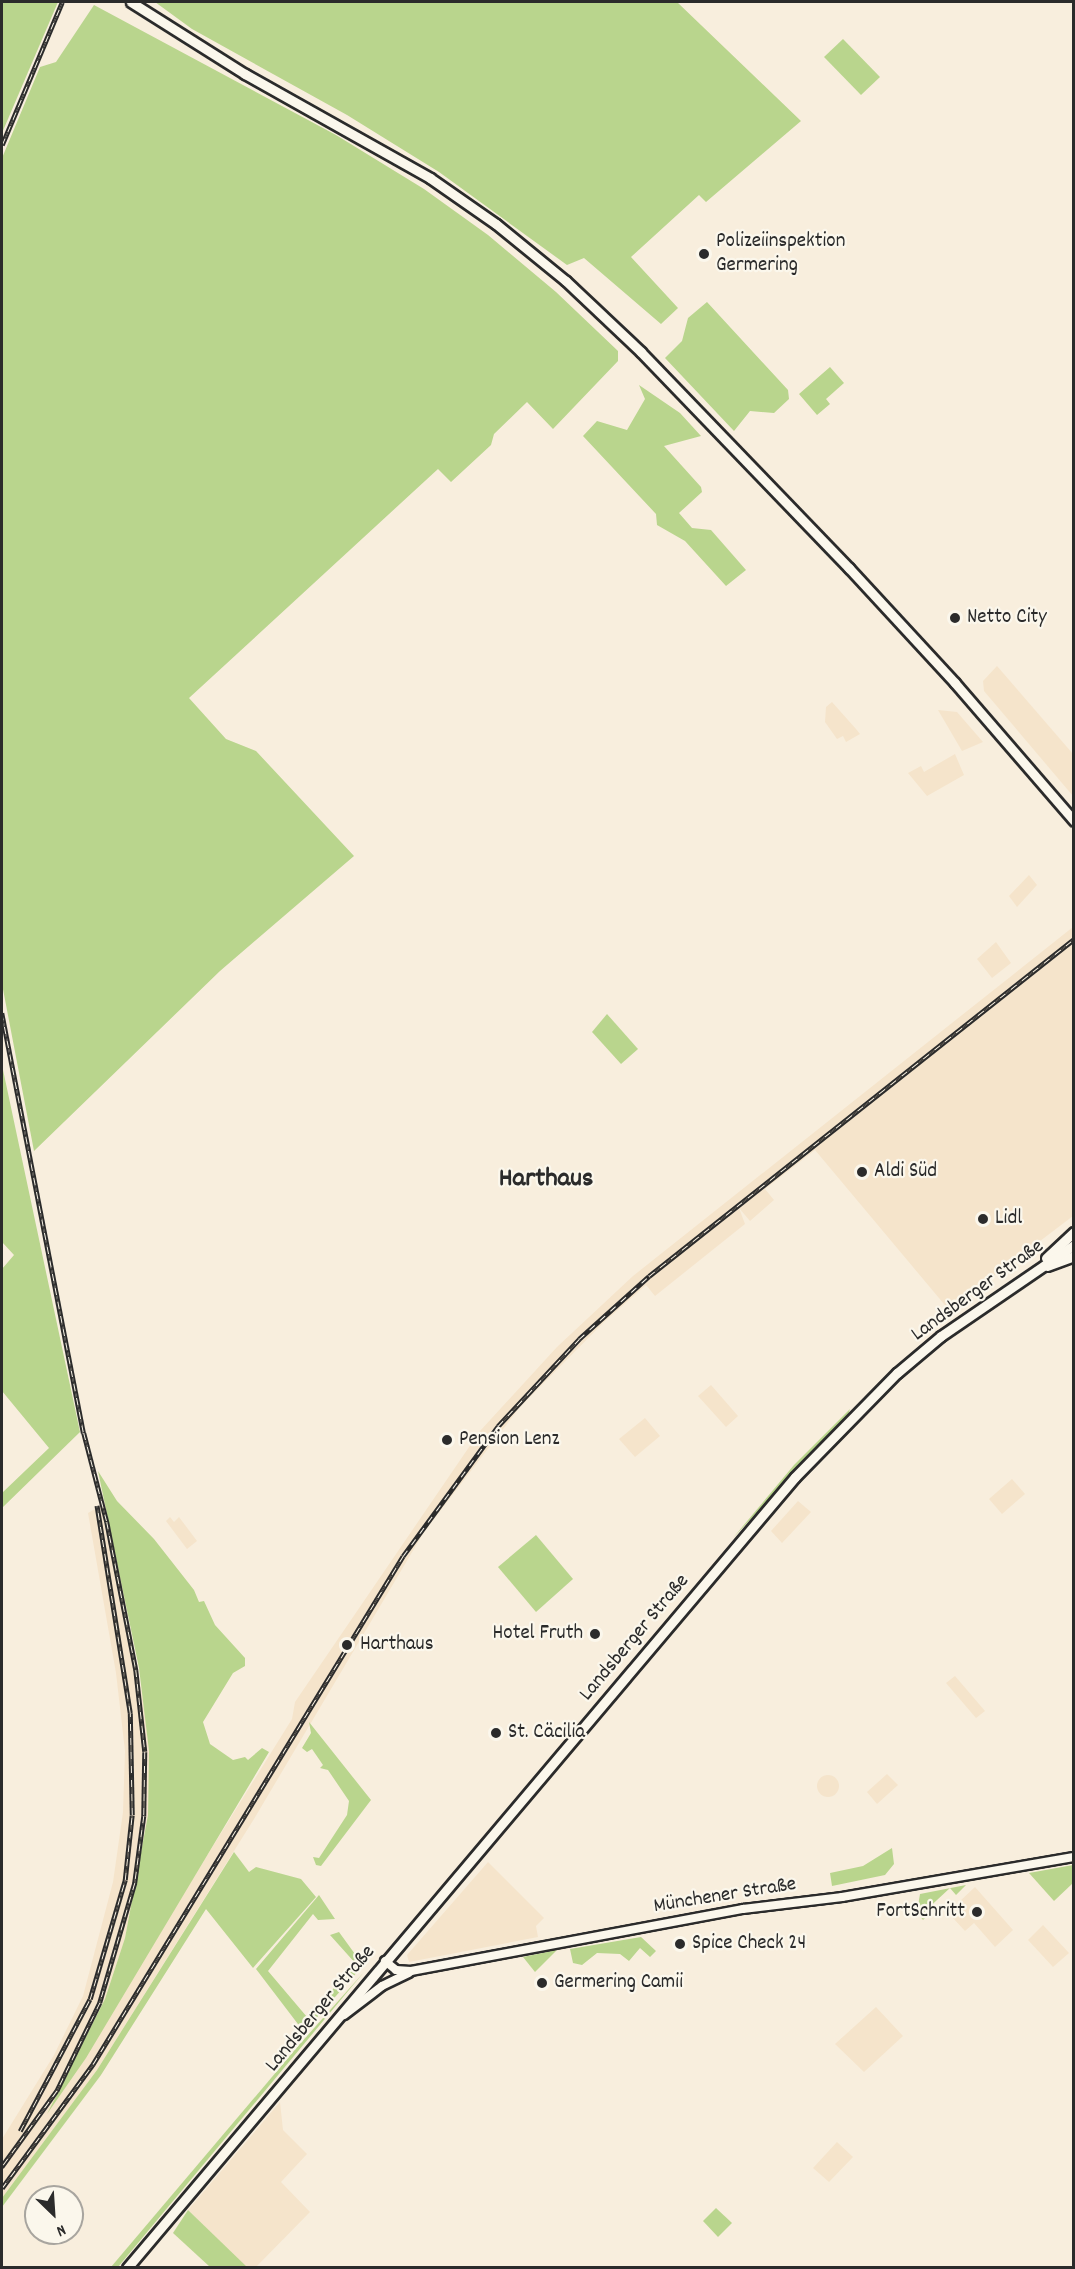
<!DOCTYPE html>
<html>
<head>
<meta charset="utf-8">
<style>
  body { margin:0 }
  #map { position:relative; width:1075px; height:2269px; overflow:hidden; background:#f8eedd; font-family:Dekko,sans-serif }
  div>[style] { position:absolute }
  .built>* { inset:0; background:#f5e4cb }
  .round { border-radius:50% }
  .green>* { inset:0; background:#b9d58d }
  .roads { filter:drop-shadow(2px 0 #2b2b2b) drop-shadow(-2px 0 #2b2b2b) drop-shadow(0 2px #2b2b2b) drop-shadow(0 -2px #2b2b2b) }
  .tertiary>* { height:8px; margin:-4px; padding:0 4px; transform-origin:4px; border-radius:4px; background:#fbf7ec }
  .secondary>* { height:9px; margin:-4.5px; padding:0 4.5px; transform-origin:4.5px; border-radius:4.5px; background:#fbf7ec }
  .rail>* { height:4.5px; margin-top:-2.25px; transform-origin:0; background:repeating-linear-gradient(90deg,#fbf7ec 0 7px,#2b2b2b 0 14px); box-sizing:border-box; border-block:2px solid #2b2b2b }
  .dots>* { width:16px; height:16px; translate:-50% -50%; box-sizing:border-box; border:3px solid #fbf7ec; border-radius:50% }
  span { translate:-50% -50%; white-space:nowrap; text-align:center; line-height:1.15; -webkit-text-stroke:4.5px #fbf7ec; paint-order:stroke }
  .poi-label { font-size:21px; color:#2b2b2b }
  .left { translate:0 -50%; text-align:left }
  .right { translate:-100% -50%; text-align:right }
  .street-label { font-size:21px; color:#2b2b2b }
  .district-label { font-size:27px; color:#2b2b2b; font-weight:700 }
  .frame { position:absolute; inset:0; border:3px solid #2b2b2b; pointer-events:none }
  .north { position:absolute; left:24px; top:2185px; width:60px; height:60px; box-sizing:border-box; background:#fbf7ec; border:2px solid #a8a59f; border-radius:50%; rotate:155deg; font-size:16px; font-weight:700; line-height:24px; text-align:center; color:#2b2b2b }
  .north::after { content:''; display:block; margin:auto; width:21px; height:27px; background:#2b2b2b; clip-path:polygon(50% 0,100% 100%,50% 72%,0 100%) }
</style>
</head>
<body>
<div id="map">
  <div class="built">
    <div style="clip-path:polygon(997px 666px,1073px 754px,1073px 796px,984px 691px,983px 681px)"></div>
    <div style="clip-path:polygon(832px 702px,856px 729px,860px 734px,846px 742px,843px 736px,837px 739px,825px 722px,826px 707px)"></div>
    <div style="clip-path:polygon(938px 710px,957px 712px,983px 742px,962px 751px)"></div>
    <div style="clip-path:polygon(955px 754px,964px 775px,927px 796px,908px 773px,921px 766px,924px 772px)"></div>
    <div style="clip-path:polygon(1029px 875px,1037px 885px,1017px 907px,1009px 896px)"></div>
    <div style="clip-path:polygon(1073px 927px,1073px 1216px,949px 1310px,815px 1150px,765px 1189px,774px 1200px,750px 1221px,739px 1208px,745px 1224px,655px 1296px,646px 1285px,604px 1322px,520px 1407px,424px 1532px,254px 1819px,97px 2070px,2px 2198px,2px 2139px,54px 2055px,83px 1996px,113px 1882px,123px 1812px,125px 1751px,116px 1673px,88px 1513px,107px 1502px,145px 1711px,149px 1751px,148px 1815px,125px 1938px,105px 1999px,52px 2105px,292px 1719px,295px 1702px,480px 1431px,557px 1347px,633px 1276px)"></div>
    <div style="clip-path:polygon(996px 942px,1011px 963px,992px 978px,977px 959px)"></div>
    <div style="clip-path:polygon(711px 1385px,738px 1416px,726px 1427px,698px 1396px)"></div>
    <div style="clip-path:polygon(645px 1418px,660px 1436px,635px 1457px,619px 1439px)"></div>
    <div style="clip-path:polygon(1012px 1479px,1025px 1494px,1002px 1514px,989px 1499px)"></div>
    <div style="clip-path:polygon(798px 1501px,811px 1512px,782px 1543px,771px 1531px)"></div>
    <div style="clip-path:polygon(170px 1517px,174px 1522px,179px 1517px,197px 1541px,187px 1549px,166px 1521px)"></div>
    <div style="clip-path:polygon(955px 1676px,985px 1711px,976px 1718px,946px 1683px)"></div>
    <div style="clip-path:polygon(887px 1774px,898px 1785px,877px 1804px,867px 1792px)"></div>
    <div class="round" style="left:817px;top:1775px;width:22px;height:22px"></div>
    <div style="clip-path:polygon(488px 1862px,544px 1918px,536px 1926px,538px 1937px,409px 1962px,407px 1955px)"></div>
    <div style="clip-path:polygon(975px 1887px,1013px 1930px,995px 1947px,974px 1923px,965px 1931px,952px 1917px,963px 1907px,959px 1902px)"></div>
    <div style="clip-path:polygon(1043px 1925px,1069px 1953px,1053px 1967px,1028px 1940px)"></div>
    <div style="clip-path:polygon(876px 2007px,903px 2036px,864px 2072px,835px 2044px)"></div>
    <div style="clip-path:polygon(280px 2102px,283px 2130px,307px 2154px,281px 2182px,310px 2212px,256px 2267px,247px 2268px,188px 2210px)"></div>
    <div style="clip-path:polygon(837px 2142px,853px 2157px,829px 2182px,813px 2168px)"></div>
  </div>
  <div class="green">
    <div style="clip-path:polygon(2px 2px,58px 2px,2px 133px)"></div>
    <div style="clip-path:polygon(155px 2px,677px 2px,801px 121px,706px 202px,699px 195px,631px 257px,678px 308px,661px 324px,584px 258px,567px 265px,439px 172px,347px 115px,192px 29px)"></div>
    <div style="clip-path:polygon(94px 5px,336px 135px,424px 189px,488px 235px,556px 292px,618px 351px,618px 361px,553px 429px,527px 402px,494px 434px,491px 445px,451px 482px,438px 469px,189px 698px,226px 739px,256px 751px,354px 856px,220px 971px,34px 1151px,2px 984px,2px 158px,40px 67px,56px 62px)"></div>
    <div style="clip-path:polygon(843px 39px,880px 77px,861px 95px,824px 57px)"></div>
    <div style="clip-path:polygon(707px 302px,788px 390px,789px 399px,774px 413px,750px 411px,734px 431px,665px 358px,682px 341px,688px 318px)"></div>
    <div style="clip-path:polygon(830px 367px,844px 383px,826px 399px,830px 404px,817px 415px,799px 394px)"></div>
    <div style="clip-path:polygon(639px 385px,680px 413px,701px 436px,664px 446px,701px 487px,702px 492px,679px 513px,692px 528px,711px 530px,746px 570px,726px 586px,685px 541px,657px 525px,656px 514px,583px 436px,597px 421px,627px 430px,645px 399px)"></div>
    <div style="clip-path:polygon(607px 1014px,638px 1049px,621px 1064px,592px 1032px)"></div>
    <div style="clip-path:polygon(2px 1065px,80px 1432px,2px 1508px,2px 1493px,49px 1448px,2px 1391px,2px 1269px,14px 1255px,2px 1242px)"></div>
    <div style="clip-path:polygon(850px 1409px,848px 1415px,733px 1538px,794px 1465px)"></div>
    <div style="clip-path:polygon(855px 1424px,815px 1466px,746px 1545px,804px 1474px)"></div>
    <div style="clip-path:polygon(98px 1471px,117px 1501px,154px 1539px,194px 1590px,199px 1602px,204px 1601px,215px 1625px,245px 1658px,245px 1666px,233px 1673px,203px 1722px,210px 1744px,233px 1760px,245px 1757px,248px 1760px,262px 1748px,269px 1752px,86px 2058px,47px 2114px,105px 1999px,125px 1938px,148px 1815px,149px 1751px,139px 1668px)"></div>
    <div style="clip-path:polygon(536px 1535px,573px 1579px,536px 1612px,498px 1567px)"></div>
    <div style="clip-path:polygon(309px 1722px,371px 1800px,321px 1866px,316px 1865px,313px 1857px,319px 1858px,347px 1815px,349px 1801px,328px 1770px,320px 1768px,323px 1765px,312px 1749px,307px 1752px,302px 1748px,311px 1733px)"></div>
    <div style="clip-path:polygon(892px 1848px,894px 1864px,885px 1875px,832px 1886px,830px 1873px,863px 1866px)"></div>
    <div style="clip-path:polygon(234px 1852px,249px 1872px,256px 1867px,301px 1879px,316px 1897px,253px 1968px,206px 1909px,101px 2075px,2px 2207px,2px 2198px,97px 2070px)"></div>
    <div style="clip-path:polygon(1073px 1865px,1073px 1883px,1054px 1901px,1029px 1873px)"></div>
    <div style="clip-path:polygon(966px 1885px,956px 1895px,950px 1888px,924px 1912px,927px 1916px,923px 1920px,917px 1912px,920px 1894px)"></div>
    <div style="clip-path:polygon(319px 1895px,335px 1919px,318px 1920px,313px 1914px,268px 1971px,307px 2017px,356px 1964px,330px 1935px,339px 1932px,360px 1961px,359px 1970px,304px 2032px,256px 1969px)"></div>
    <div style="clip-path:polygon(641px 1937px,656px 1951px,650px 1957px,640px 1948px,629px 1961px,620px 1954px,597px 1953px,582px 1965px,573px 1963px,570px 1949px)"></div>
    <div style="clip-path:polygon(557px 1950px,535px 1972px,523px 1957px)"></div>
    <div style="clip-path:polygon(364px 1972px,118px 2267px,111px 2267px,299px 2045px)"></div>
    <div style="clip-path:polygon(716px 2208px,732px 2223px,718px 2237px,703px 2221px)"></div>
    <div style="clip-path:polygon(188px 2210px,247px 2267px,210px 2267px,173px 2233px)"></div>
  </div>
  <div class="roads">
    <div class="tertiary">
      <div style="left:385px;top:1961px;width:14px;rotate:39deg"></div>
      <div style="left:396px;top:1970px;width:15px;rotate:4deg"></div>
      <div style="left:411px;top:1971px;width:338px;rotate:-10.6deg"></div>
      <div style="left:743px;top:1909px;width:100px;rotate:-6.9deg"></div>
      <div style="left:842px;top:1897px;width:235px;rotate:-9.8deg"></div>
      <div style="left:344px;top:2015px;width:48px;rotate:-37.3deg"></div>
      <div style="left:382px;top:1986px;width:30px;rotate:-26deg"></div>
    </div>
    <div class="secondary">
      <div style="left:131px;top:2px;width:135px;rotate:32.3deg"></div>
      <div style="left:245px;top:74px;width:212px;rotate:29.3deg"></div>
      <div style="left:430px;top:178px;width:80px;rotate:34.9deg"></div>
      <div style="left:496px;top:224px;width:90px;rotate:39.2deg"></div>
      <div style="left:566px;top:281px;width:103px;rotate:43.4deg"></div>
      <div style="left:641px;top:352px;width:300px;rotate:46.1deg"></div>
      <div style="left:849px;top:568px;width:156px;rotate:47.3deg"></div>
      <div style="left:955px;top:683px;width:182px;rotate:49.2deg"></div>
      <div style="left:1046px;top:1258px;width:38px;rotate:-43deg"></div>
      <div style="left:1047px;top:1266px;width:29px;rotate:-20deg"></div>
      <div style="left:127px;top:2268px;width:1035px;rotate:-49.82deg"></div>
      <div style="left:795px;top:1477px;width:146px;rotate:-45.6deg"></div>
      <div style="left:897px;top:1373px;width:57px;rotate:-40.1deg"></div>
      <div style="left:941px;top:1336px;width:161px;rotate:-34.4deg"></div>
    </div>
  </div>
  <div class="rail">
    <div style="left:2px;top:145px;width:155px;rotate:-67.2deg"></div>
    <div style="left:2px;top:1013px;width:428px;rotate:79deg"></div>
    <div style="left:84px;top:1433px;width:92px;rotate:75.5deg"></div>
    <div style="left:107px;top:1522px;width:151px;rotate:78.9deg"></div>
    <div style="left:136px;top:1670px;width:82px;rotate:83.7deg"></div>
    <div style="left:145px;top:1752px;width:64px;rotate:90.9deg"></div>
    <div style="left:144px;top:1816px;width:68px;rotate:97.7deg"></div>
    <div style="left:135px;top:1883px;width:125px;rotate:106.3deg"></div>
    <div style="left:100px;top:2003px;width:98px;rotate:116deg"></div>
    <div style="left:57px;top:2091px;width:94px;rotate:125.9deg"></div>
    <div style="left:20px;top:2131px;width:149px;rotate:-62.1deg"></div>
    <div style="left:90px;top:1999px;width:124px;rotate:-73.6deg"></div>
    <div style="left:125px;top:1880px;width:65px;rotate:-83.9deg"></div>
    <div style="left:132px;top:1815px;width:102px;rotate:-91.1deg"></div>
    <div style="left:130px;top:1713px;width:210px;rotate:-99.1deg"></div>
    <div style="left:2px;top:2188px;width:154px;rotate:-53.7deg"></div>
    <div style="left:93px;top:2064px;width:595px;rotate:-58.61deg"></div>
    <div style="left:403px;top:1556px;width:161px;rotate:-53.8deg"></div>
    <div style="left:498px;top:1426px;width:119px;rotate:-47deg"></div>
    <div style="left:579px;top:1339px;width:94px;rotate:-42deg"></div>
    <div style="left:649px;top:1276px;width:542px;rotate:-38.41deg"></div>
  </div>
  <div class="dots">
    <div style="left:704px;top:254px;background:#2b2b2b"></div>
    <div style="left:955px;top:618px;background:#2b2b2b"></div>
    <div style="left:862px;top:1172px;background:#2b2b2b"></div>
    <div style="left:983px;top:1219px;background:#2b2b2b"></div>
    <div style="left:447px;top:1440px;background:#2b2b2b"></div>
    <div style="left:595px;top:1634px;background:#2b2b2b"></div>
    <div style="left:347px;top:1645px;background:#2b2b2b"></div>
    <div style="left:496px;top:1733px;background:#2b2b2b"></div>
    <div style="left:977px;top:1912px;background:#2b2b2b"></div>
    <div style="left:680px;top:1944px;background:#2b2b2b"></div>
    <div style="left:542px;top:1983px;background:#2b2b2b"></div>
  </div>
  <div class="poi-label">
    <span class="left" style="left:716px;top:254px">Polizeiinspektion<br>Germering</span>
    <span class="left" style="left:967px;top:618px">Netto City</span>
    <span class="left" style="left:874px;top:1172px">Aldi Süd</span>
    <span class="left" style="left:995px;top:1219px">Lidl</span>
    <span class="left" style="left:459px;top:1440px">Pension Lenz</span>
    <span class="right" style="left:583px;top:1634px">Hotel Fruth</span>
    <span class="left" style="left:360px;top:1645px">Harthaus</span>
    <span class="left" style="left:508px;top:1733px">St. Cäcilia</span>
    <span class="right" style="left:965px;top:1912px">FortSchritt</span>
    <span class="left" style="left:692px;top:1944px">Spice Check 24</span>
    <span class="left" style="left:554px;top:1983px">Germering Camii</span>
  </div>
  <div class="street-label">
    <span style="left:978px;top:1291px;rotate:-36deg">Landsberger Straße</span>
    <span style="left:635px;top:1638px;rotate:-50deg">Landsberger Straße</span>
    <span style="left:725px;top:1896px;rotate:-9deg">Münchener Straße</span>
    <span style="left:321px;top:2009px;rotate:-50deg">Landsberger Straße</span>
  </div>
  <div class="district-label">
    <span style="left:546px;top:1180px">Harthaus</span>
  </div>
  <div class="frame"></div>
  <div class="north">N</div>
</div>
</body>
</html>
